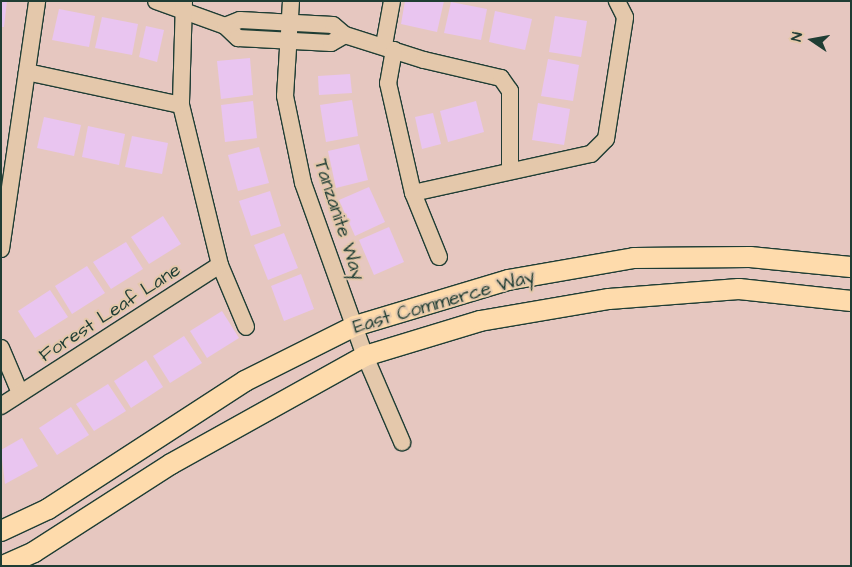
<!DOCTYPE html>
<html>
<head>
<meta charset="utf-8">
<style>
  body { margin:0 }
  #map { position:relative; width:852px; height:567px; overflow:hidden; background:#e6c7c0; font-family:"Architects Daughter",sans-serif }
  div>[style] { position:absolute }
  .building>* { inset:0; background:#e9c5f0 }
  .roads { filter:drop-shadow(1px 0 #1f3d34) drop-shadow(-1px 0 #1f3d34) drop-shadow(0 1px #1f3d34) drop-shadow(0 -1px #1f3d34) }
  .minor>* { height:16px; margin:-8px; padding:0 8px; transform-origin:8px; border-radius:8px; background:#e4c8ab }
  .major>* { height:20px; margin:-10px; padding:0 10px; transform-origin:10px; border-radius:10px; background:#fedbac }
  span { translate:-50% -50%; white-space:nowrap; text-align:center; line-height:1.15; -webkit-text-stroke:4px #e4c8ab; paint-order:stroke }
  .street-label { font-size:19px; color:#1f3d34 }
  .frame { position:absolute; inset:0; border:2px solid #1f3d34; pointer-events:none }
  .north { position:absolute; left:787px; top:15px; width:50px; height:50px; -webkit-text-stroke:4px #e4c8ab; paint-order:stroke; rotate:282deg; font-size:14px; font-weight:700; line-height:20px; text-align:center; color:#1f3d34 }
  .north::after { content:''; display:block; margin:auto; width:18px; height:22px; background:#1f3d34; clip-path:polygon(50% 0,100% 100%,50% 72%,0 100%) }
</style>
</head>
<body>
<div id="map">
  <div class="building">
    <div style="clip-path:polygon(1px 1px,7px 1px,4px 27px,1px 27px)"></div>
    <div style="clip-path:polygon(405px 1px,444px 1px,437px 32px,401px 24px)"></div>
    <div style="clip-path:polygon(451px 2px,487px 9px,481px 40px,444px 33px)"></div>
    <div style="clip-path:polygon(59px 9px,95px 16px,89px 47px,52px 40px)"></div>
    <div style="clip-path:polygon(495px 11px,532px 19px,525px 50px,489px 42px)"></div>
    <div style="clip-path:polygon(555px 16px,587px 21px,581px 57px,549px 52px)"></div>
    <div style="clip-path:polygon(102px 17px,138px 24px,132px 55px,95px 48px)"></div>
    <div style="clip-path:polygon(146px 26px,164px 30px,157px 62px,139px 57px)"></div>
    <div style="clip-path:polygon(250px 58px,253px 95px,221px 99px,217px 61px)"></div>
    <div style="clip-path:polygon(548px 59px,579px 65px,573px 101px,541px 96px)"></div>
    <div style="clip-path:polygon(350px 74px,352px 93px,319px 95px,318px 76px)"></div>
    <div style="clip-path:polygon(352px 100px,358px 136px,326px 142px,320px 105px)"></div>
    <div style="clip-path:polygon(253px 101px,257px 138px,225px 142px,221px 105px)"></div>
    <div style="clip-path:polygon(476px 101px,484px 132px,448px 142px,440px 111px)"></div>
    <div style="clip-path:polygon(538px 103px,570px 109px,564px 145px,532px 140px)"></div>
    <div style="clip-path:polygon(433px 113px,441px 144px,422px 149px,415px 117px)"></div>
    <div style="clip-path:polygon(44px 117px,81px 125px,74px 156px,37px 148px)"></div>
    <div style="clip-path:polygon(88px 126px,125px 134px,119px 165px,82px 157px)"></div>
    <div style="clip-path:polygon(132px 136px,168px 143px,162px 174px,125px 167px)"></div>
    <div style="clip-path:polygon(359px 144px,368px 180px,336px 188px,328px 151px)"></div>
    <div style="clip-path:polygon(259px 147px,269px 183px,238px 191px,228px 155px)"></div>
    <div style="clip-path:polygon(369px 187px,385px 222px,355px 236px,339px 200px)"></div>
    <div style="clip-path:polygon(270px 191px,281px 226px,251px 236px,239px 201px)"></div>
    <div style="clip-path:polygon(163px 216px,181px 244px,149px 264px,131px 237px)"></div>
    <div style="clip-path:polygon(389px 227px,404px 262px,374px 275px,359px 240px)"></div>
    <div style="clip-path:polygon(284px 233px,298px 268px,268px 280px,254px 245px)"></div>
    <div style="clip-path:polygon(126px 242px,143px 269px,111px 289px,93px 262px)"></div>
    <div style="clip-path:polygon(87px 266px,105px 293px,72px 314px,55px 286px)"></div>
    <div style="clip-path:polygon(301px 274px,314px 309px,284px 321px,271px 286px)"></div>
    <div style="clip-path:polygon(50px 290px,68px 317px,35px 338px,18px 311px)"></div>
    <div style="clip-path:polygon(222px 311px,239px 338px,207px 358px,190px 331px)"></div>
    <div style="clip-path:polygon(184px 336px,202px 363px,170px 383px,153px 356px)"></div>
    <div style="clip-path:polygon(146px 360px,163px 387px,131px 408px,114px 381px)"></div>
    <div style="clip-path:polygon(108px 384px,126px 411px,94px 431px,76px 404px)"></div>
    <div style="clip-path:polygon(71px 407px,89px 435px,57px 455px,39px 428px)"></div>
    <div style="clip-path:polygon(22px 438px,38px 466px,5px 484px,1px 450px)"></div>
  </div>
  <div class="roads">
    <div class="minor">
      <div style="left:156px;top:1px;width:73px;rotate:19.9deg"></div>
      <div style="left:225px;top:26px;width:18px;rotate:43deg"></div>
      <div style="left:238px;top:38px;width:93px;rotate:3.1deg"></div>
      <div style="left:331px;top:43px;width:16px;rotate:-30deg"></div>
      <div style="left:184px;top:1px;width:104px;rotate:91.7deg"></div>
      <div style="left:181px;top:105px;width:165px;rotate:76.3deg"></div>
      <div style="left:220px;top:265px;width:67px;rotate:67.2deg"></div>
      <div style="left:291px;top:1px;width:95px;rotate:93.6deg"></div>
      <div style="left:285px;top:96px;width:89px;rotate:78.3deg"></div>
      <div style="left:303px;top:183px;width:184px;rotate:70.3deg"></div>
      <div style="left:365px;top:356px;width:94px;rotate:66.7deg"></div>
      <div style="left:225px;top:26px;width:16px;rotate:-22deg"></div>
      <div style="left:240px;top:20px;width:93px;rotate:3.1deg"></div>
      <div style="left:333px;top:25px;width:16px;rotate:40deg"></div>
      <div style="left:345px;top:35px;width:83px;rotate:17.6deg"></div>
      <div style="left:424px;top:60px;width:79px;rotate:13.2deg"></div>
      <div style="left:501px;top:78px;width:16px;rotate:55deg"></div>
      <div style="left:510px;top:91px;width:78px;rotate:90deg"></div>
      <div style="left:384px;top:45px;width:45px;rotate:-79.7deg"></div>
      <div style="left:394px;top:50px;width:34px;rotate:100deg"></div>
      <div style="left:388px;top:83px;width:113px;rotate:77.2deg"></div>
      <div style="left:27px;top:72px;width:157px;rotate:12.1deg"></div>
      <div style="left:1px;top:249px;width:251px;rotate:-81.7deg"></div>
      <div style="left:439px;top:257px;width:69px;rotate:-112.1deg"></div>
      <div style="left:413px;top:193px;width:182px;rotate:-12.4deg"></div>
      <div style="left:591px;top:154px;width:21px;rotate:-45deg"></div>
      <div style="left:606px;top:139px;width:123px;rotate:-81.1deg"></div>
      <div style="left:625px;top:17px;width:18px;rotate:-117deg"></div>
      <div style="left:1px;top:348px;width:49px;rotate:67.1deg"></div>
      <div style="left:1px;top:406px;width:260px;rotate:-32.8deg"></div>
    </div>
    <div class="major">
      <div style="left:1px;top:531px;width:52px;rotate:-25.1deg"></div>
      <div style="left:48px;top:509px;width:235px;rotate:-33deg"></div>
      <div style="left:245px;top:381px;width:123px;rotate:-26.6deg"></div>
      <div style="left:355px;top:326px;width:160px;rotate:-16.7deg"></div>
      <div style="left:508px;top:280px;width:128px;rotate:-9.9deg"></div>
      <div style="left:634px;top:258px;width:116px;rotate:-0.5deg"></div>
      <div style="left:750px;top:257px;width:101px;rotate:5.7deg"></div>
      <div style="left:3px;top:566px;width:34px;rotate:-24deg"></div>
      <div style="left:34px;top:552px;width:163px;rotate:-32.7deg"></div>
      <div style="left:171px;top:464px;width:222px;rotate:-29.1deg"></div>
      <div style="left:365px;top:356px;width:120px;rotate:-16.9deg"></div>
      <div style="left:480px;top:321px;width:131px;rotate:-9.7deg"></div>
      <div style="left:609px;top:299px;width:130px;rotate:-4.4deg"></div>
      <div style="left:739px;top:289px;width:113px;rotate:6.1deg"></div>
    </div>
  </div>
  <div class="street-label">
    <span style="left:339px;top:220px;rotate:72deg">Tanzanite Way</span>
    <span style="left:444px;top:302px;rotate:-16deg">East Commerce Way</span>
    <span style="left:110px;top:313px;rotate:-33deg">Forest Leaf Lane</span>
  </div>
  <div class="frame"></div>
  <div class="north">N</div>
</div>
</body>
</html>
